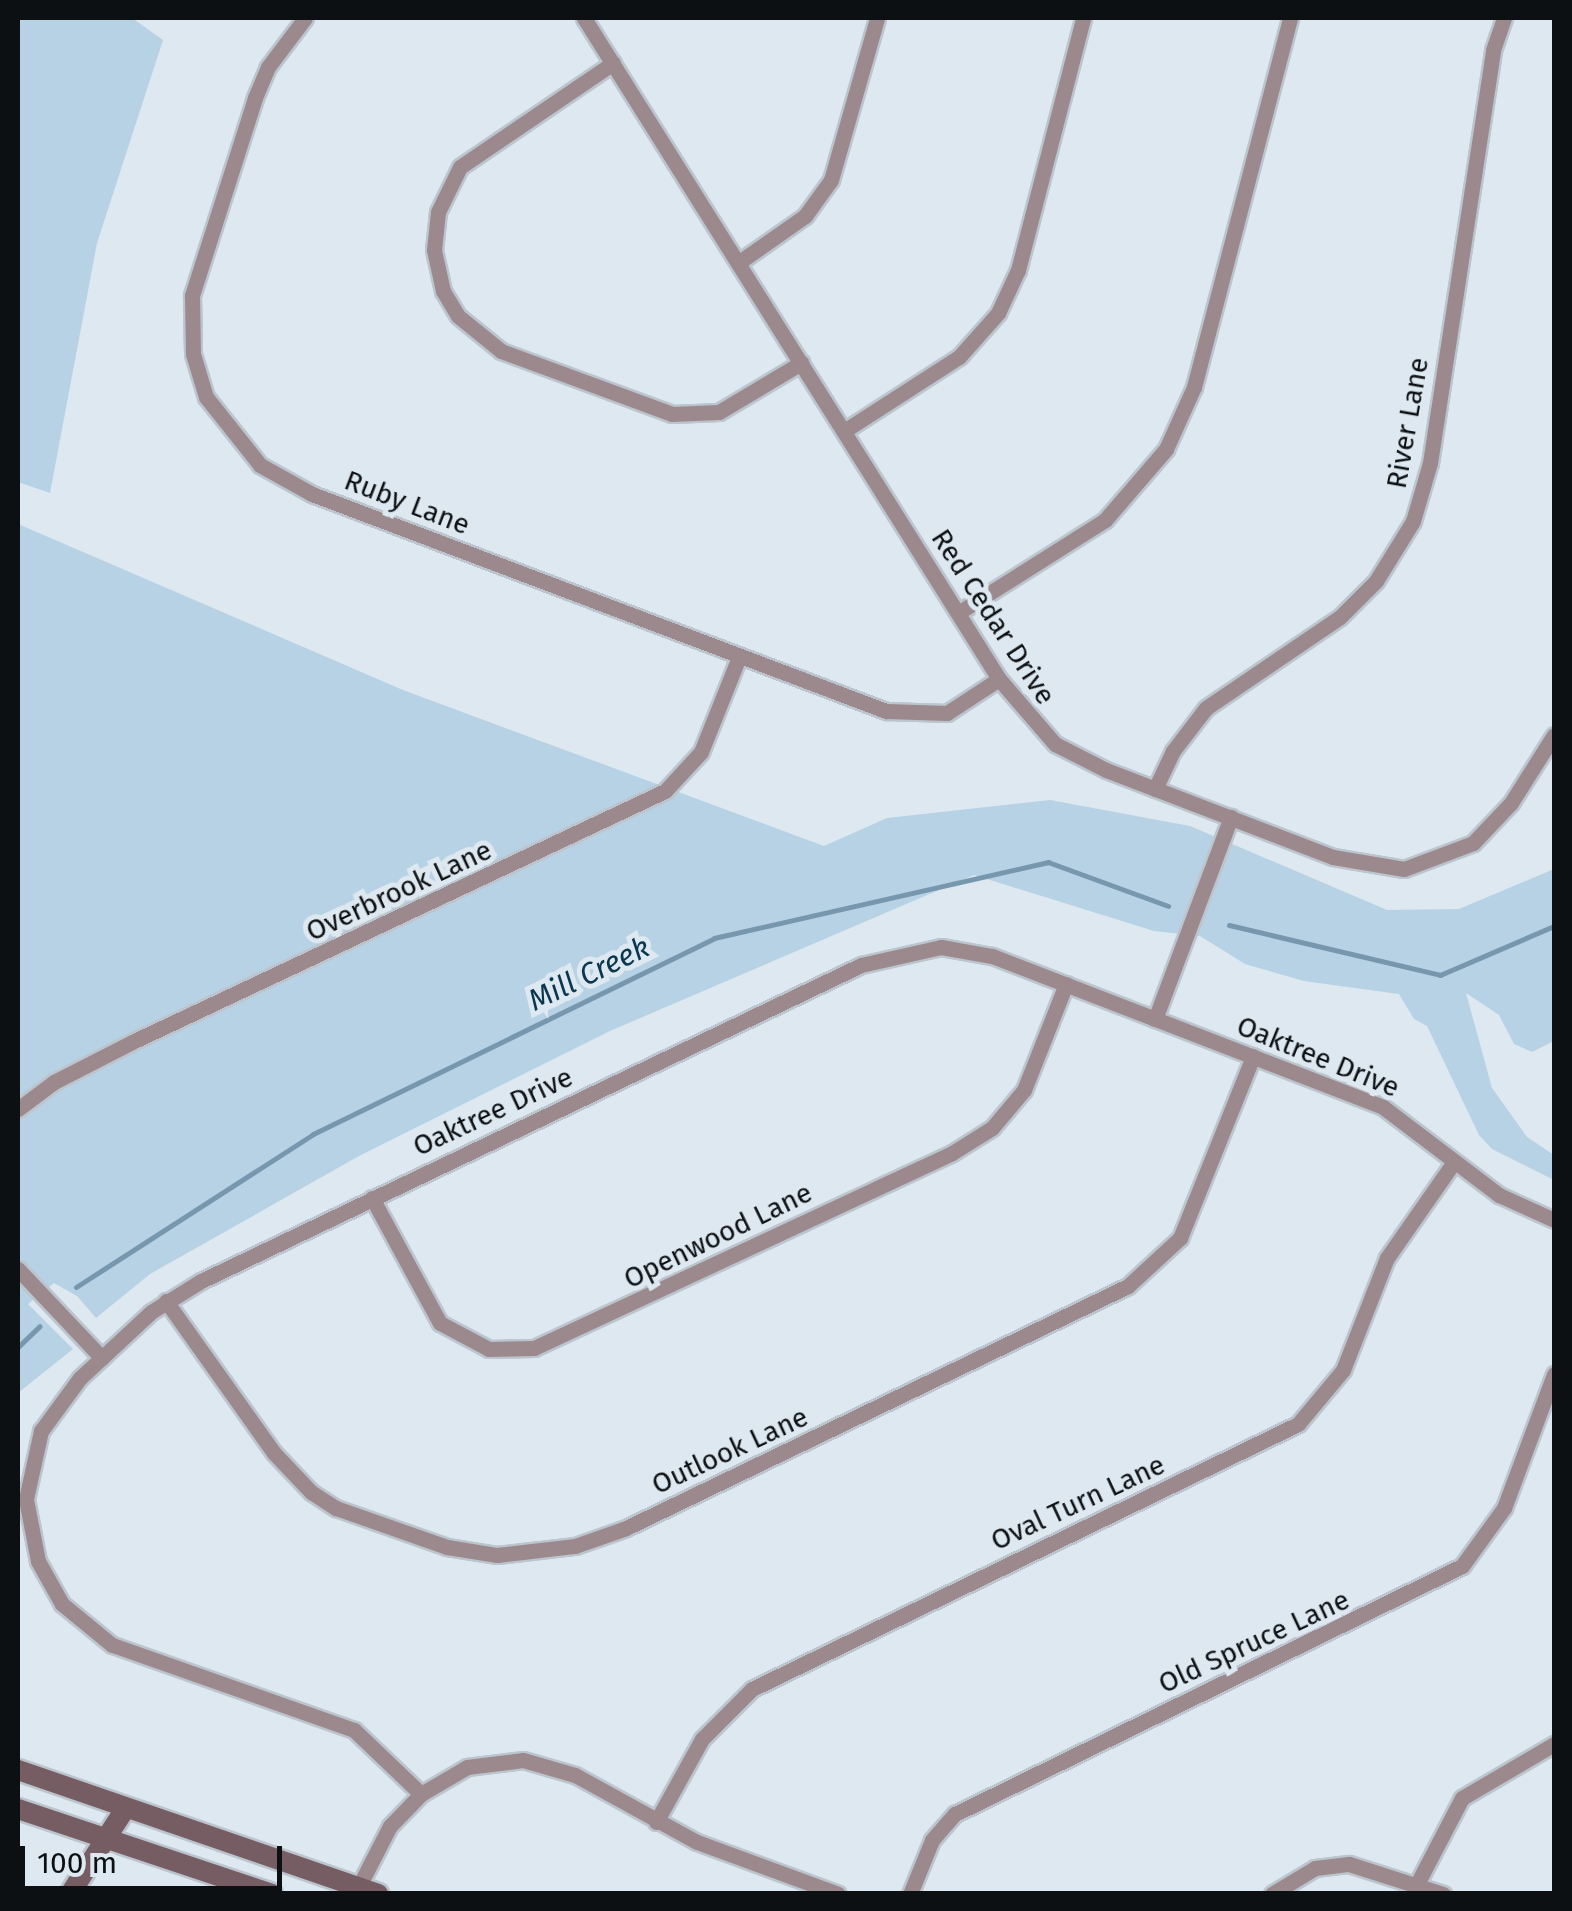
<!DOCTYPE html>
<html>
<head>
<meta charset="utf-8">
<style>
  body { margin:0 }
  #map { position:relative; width:1572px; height:1911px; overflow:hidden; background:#dde8f0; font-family:"Fira Sans",sans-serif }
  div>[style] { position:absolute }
  .green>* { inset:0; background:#b7d2e4 }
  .stream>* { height:5px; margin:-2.5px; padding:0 2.5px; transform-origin:2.5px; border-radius:2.5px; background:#7797ae }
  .roads { filter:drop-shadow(2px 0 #bcc5cd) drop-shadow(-2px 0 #bcc5cd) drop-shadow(0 2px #bcc5cd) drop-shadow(0 -2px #bcc5cd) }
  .street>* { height:15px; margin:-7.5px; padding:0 7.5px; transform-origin:7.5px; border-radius:7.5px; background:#9b898d }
  .secondary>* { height:20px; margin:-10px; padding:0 10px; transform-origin:10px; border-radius:10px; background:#765d63 }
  span { translate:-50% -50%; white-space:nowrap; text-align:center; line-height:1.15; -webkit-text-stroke:10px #dde8f0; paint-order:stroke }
  .street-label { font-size:28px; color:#0d1013 }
  .water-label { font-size:30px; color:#0a374f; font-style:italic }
  .frame { position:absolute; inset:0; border:20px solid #0d1013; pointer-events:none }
  .scale { position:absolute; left:20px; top:1846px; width:262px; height:45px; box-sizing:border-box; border:5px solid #0d1013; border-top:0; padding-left:12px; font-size:30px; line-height:35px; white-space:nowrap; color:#0d1013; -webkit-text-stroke:8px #dde8f0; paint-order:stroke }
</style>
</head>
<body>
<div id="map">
  <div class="green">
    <div style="clip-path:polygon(18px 18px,132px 18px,163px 40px,97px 243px,50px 493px,18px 482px)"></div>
    <div style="clip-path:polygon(18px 524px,403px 690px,824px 846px,887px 818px,1050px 800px,1190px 826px,1387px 910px,1459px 909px,1554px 869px,1554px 1041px,1532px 1052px,1514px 1044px,1499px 1015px,1466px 993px,1492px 1088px,1527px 1137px,1554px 1155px,1554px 1180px,1492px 1149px,1479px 1135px,1427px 1026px,1414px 1019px,1399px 994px,1304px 981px,1245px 964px,1200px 936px,1154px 931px,974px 875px,610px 1031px,359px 1156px,150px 1274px,96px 1318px,77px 1296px,54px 1283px,28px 1304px,73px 1349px,18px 1393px)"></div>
  </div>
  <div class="stream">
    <div style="left:1229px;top:925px;width:217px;rotate:13.3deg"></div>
    <div style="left:1440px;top:975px;width:124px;rotate:-23.3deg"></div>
    <div style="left:76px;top:1287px;width:282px;rotate:-32.8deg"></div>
    <div style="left:313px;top:1134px;width:446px;rotate:-26deg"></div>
    <div style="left:714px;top:938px;width:343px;rotate:-12.8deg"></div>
    <div style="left:1048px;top:862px;width:128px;rotate:20.1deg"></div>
    <div style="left:18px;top:1347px;width:30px;rotate:-44deg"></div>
  </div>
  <div class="roads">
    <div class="street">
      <div style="left:305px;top:18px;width:61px;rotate:127.1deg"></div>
      <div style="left:268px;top:67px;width:34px;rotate:113deg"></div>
      <div style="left:255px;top:98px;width:208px;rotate:107.7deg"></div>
      <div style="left:192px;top:296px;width:58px;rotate:89deg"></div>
      <div style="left:193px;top:354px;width:45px;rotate:73.2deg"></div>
      <div style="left:206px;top:397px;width:87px;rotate:51.5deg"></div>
      <div style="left:260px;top:465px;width:60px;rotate:29.1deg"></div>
      <div style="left:312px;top:494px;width:614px;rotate:20.71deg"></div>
      <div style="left:886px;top:711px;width:61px;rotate:1.9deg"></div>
      <div style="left:947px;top:713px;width:62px;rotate:-33.2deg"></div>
      <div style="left:584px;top:18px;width:780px;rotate:57.88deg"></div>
      <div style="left:999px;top:679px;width:86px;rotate:49.3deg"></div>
      <div style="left:1055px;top:744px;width:57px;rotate:27deg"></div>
      <div style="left:1106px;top:770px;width:243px;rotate:21deg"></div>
      <div style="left:1333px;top:857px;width:72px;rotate:9.6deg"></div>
      <div style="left:1404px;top:869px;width:74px;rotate:-20.6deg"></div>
      <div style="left:1473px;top:843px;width:55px;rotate:-46.5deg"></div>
      <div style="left:1511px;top:803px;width:80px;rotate:-57.7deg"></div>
      <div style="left:613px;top:63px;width:185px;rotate:145.8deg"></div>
      <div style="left:460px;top:167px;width:50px;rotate:116.1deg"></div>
      <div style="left:438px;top:212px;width:38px;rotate:96deg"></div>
      <div style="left:434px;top:250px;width:42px;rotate:77.6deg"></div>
      <div style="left:443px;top:291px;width:29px;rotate:59deg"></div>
      <div style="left:458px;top:316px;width:55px;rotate:39.1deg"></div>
      <div style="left:501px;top:351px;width:182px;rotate:20.2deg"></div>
      <div style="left:672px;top:414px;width:47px;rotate:-2.4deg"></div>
      <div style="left:719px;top:412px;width:96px;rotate:-30.9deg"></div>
      <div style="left:738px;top:263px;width:82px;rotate:-35deg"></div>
      <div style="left:805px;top:216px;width:44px;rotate:-54.2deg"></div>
      <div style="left:831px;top:180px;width:168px;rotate:-74.1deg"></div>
      <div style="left:844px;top:431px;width:137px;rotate:-32.8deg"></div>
      <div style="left:959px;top:357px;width:59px;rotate:-48.4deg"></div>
      <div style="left:998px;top:313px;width:47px;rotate:-65.1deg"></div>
      <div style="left:1018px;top:270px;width:260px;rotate:-75.5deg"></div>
      <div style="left:958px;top:613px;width:174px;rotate:-32.3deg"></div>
      <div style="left:1105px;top:520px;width:94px;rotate:-49.3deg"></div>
      <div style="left:1166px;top:449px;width:68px;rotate:-65.7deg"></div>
      <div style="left:1194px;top:387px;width:381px;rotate:-75.4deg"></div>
      <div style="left:1155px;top:789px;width:42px;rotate:-64.7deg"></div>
      <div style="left:1173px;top:751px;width:54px;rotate:-52.5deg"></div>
      <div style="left:1206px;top:708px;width:162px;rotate:-34.2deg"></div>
      <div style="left:1340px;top:617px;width:51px;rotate:-45deg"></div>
      <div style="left:1376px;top:581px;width:70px;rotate:-58.3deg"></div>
      <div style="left:1413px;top:521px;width:60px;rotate:-73.7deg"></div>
      <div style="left:1430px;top:463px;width:418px;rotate:-81.3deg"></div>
      <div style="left:1493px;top:50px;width:34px;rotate:-71deg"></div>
      <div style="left:1155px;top:1019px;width:216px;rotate:-69.4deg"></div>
      <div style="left:18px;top:1109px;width:45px;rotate:-36.9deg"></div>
      <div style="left:54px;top:1082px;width:88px;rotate:-27.1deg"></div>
      <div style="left:132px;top:1042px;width:589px;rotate:-25.22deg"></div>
      <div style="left:665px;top:791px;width:53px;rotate:-47.3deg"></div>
      <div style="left:701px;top:752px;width:102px;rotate:-68.2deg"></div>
      <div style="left:372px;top:1198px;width:142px;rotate:61.5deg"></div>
      <div style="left:440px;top:1323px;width:55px;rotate:28deg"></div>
      <div style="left:489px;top:1349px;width:45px;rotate:-1.3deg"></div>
      <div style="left:534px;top:1348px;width:461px;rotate:-25deg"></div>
      <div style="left:952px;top:1153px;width:47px;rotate:-32deg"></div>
      <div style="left:992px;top:1128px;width:50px;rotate:-49.9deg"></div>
      <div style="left:1024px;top:1090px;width:114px;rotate:-68.4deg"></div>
      <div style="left:18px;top:1269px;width:122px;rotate:46.7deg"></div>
      <div style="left:166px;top:1301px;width:186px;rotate:54.6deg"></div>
      <div style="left:274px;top:1453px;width:54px;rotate:46.5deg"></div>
      <div style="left:311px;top:1492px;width:30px;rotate:33deg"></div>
      <div style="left:336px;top:1508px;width:118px;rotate:19.4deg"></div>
      <div style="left:447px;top:1547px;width:51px;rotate:9.1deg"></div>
      <div style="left:497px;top:1555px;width:79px;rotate:-6.6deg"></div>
      <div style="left:575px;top:1546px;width:54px;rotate:-19.4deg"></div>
      <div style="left:626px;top:1528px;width:557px;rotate:-25.74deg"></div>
      <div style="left:1128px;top:1286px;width:71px;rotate:-42.7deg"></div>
      <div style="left:1180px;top:1238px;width:196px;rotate:-68.1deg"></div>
      <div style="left:421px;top:1794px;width:93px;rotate:-136.3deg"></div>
      <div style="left:354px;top:1730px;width:256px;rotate:-160.6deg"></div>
      <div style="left:112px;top:1645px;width:65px;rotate:-140.6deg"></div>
      <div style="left:62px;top:1604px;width:49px;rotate:-119.2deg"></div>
      <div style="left:38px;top:1561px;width:63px;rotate:-101deg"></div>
      <div style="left:26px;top:1499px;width:70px;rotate:-77.6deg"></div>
      <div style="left:41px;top:1431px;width:66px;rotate:-53.7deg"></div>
      <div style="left:80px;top:1378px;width:97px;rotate:-42.9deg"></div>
      <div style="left:151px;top:1312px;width:59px;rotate:-31.8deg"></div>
      <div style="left:201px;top:1281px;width:732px;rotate:-25.58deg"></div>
      <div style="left:861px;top:965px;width:82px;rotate:-12.7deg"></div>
      <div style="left:941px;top:947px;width:52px;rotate:10deg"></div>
      <div style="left:992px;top:956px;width:419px;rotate:21.1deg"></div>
      <div style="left:1383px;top:1107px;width:146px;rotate:37.2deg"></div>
      <div style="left:1499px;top:1195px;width:60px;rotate:24.4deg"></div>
      <div style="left:656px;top:1822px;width:95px;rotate:-61deg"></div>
      <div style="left:702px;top:1739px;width:71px;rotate:-45deg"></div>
      <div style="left:752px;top:1689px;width:607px;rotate:-25.89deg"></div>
      <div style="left:1298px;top:1424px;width:70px;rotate:-50.2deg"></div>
      <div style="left:1343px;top:1370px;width:120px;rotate:-68.6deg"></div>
      <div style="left:1387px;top:1258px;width:117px;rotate:-55.1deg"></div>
      <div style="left:1417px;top:1884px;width:97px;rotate:-62.4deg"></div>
      <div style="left:1462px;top:1798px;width:107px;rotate:-30.4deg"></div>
      <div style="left:355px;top:1894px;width:76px;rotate:-62.8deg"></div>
      <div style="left:390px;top:1826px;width:45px;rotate:-45.9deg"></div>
      <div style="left:421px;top:1794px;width:53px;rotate:-30.4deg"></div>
      <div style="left:467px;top:1767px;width:56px;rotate:-7.1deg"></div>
      <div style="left:523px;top:1760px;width:54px;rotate:16.1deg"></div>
      <div style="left:575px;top:1775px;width:139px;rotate:28.8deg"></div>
      <div style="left:697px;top:1842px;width:150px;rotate:20.2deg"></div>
      <div style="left:910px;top:1894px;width:58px;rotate:-67.8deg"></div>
      <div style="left:932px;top:1840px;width:35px;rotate:-49deg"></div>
      <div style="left:955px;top:1814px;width:564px;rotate:-26.07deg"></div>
      <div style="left:1462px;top:1566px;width:72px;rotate:-54.1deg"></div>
      <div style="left:1504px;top:1508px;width:143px;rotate:-69.5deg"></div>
      <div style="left:1272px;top:1894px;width:50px;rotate:-31.2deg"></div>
      <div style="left:1315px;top:1868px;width:34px;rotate:-7deg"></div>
      <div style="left:1349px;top:1864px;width:99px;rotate:17.7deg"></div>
    </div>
    <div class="secondary">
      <div style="left:18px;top:1770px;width:381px;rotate:19deg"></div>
      <div style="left:18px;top:1809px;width:268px;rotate:18.5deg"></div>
      <div style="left:70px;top:1894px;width:101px;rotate:-57.1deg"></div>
    </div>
  </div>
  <div class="street-label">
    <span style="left:1408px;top:423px;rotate:-80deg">River Lane</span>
    <span style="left:407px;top:503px;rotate:21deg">Ruby Lane</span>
    <span style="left:993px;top:617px;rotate:57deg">Red Cedar Drive</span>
    <span style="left:399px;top:891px;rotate:-25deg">Overbrook Lane</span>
    <span style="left:1318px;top:1057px;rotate:22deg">Oaktree Drive</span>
    <span style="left:493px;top:1112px;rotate:-25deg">Oaktree Drive</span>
    <span style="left:718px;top:1236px;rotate:-26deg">Openwood Lane</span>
    <span style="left:730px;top:1451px;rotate:-25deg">Outlook Lane</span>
    <span style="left:1078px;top:1503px;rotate:-25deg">Oval Turn Lane</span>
    <span style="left:1254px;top:1642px;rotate:-25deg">Old Spruce Lane</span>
  </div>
  <div class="water-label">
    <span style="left:589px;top:974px;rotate:-26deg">Mill Creek</span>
  </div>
  <div class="frame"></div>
  <div class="scale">100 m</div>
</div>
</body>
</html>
